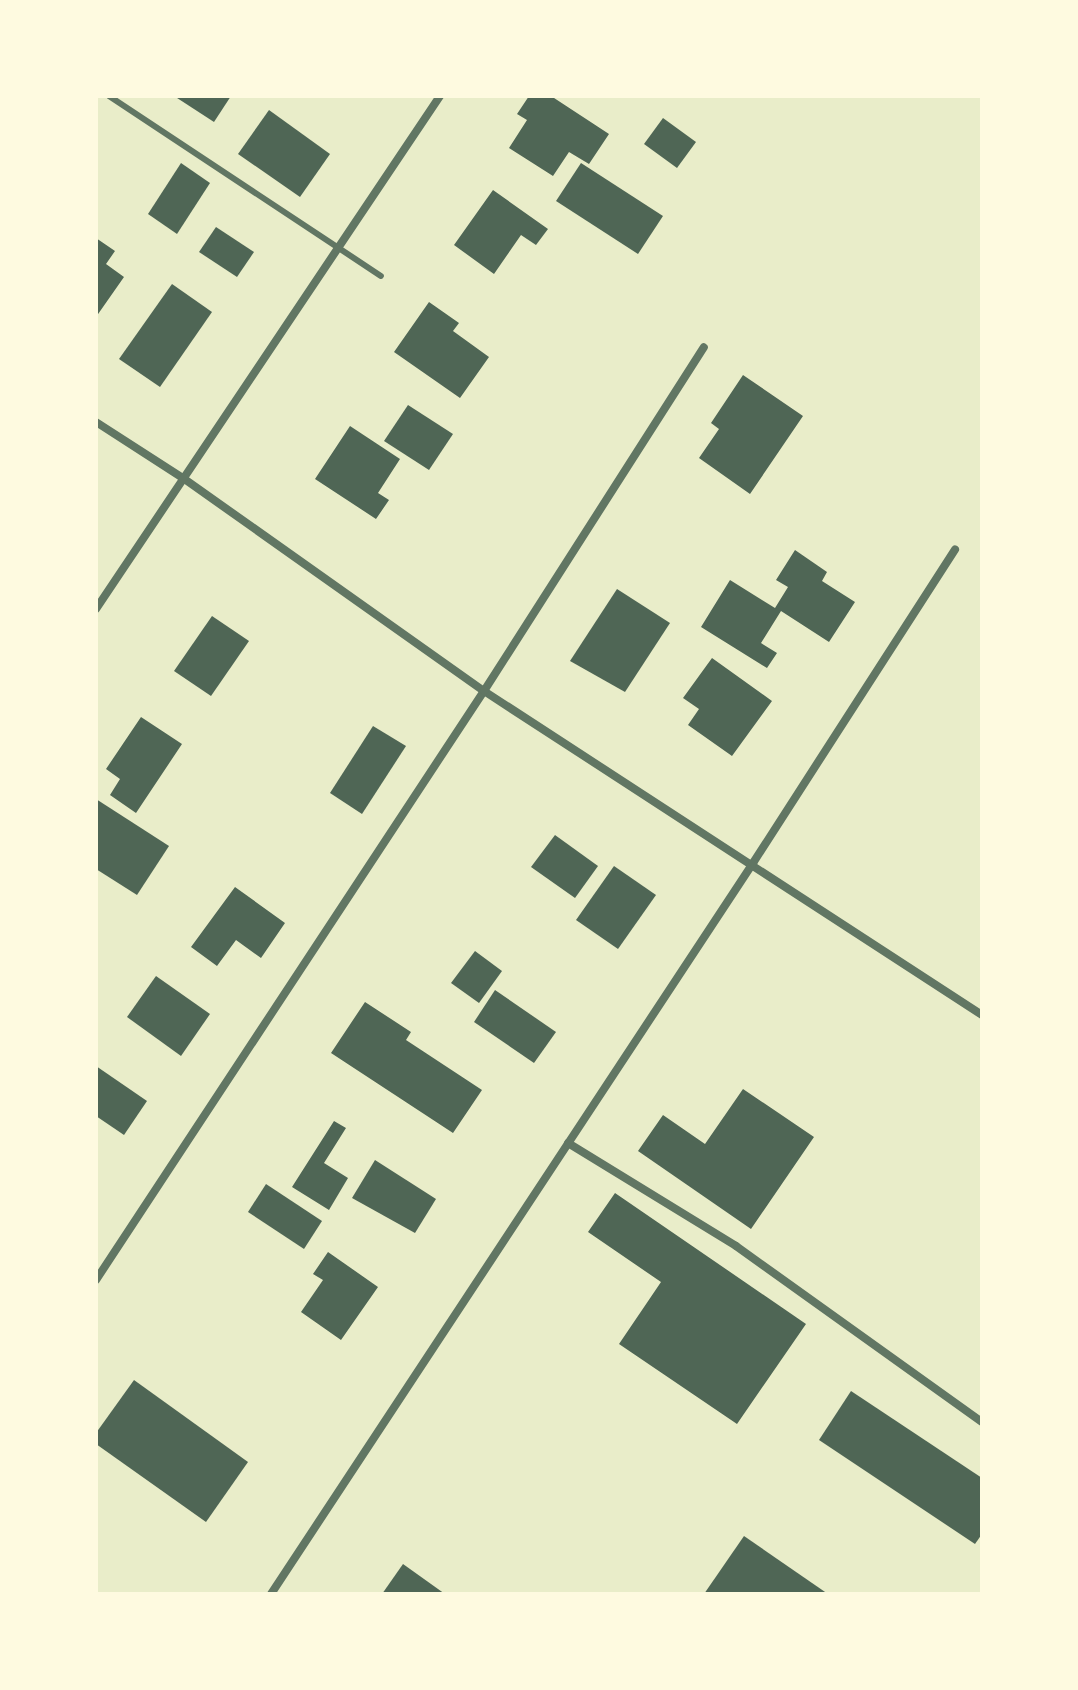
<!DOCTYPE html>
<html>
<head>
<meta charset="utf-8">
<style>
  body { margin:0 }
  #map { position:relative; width:1078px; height:1690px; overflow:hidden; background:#e9edc9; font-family:"Open Sans",sans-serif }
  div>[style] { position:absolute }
  .building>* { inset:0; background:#4f6655 }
  .service>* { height:6px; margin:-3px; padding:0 3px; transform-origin:3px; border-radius:3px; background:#617663 }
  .minor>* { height:8px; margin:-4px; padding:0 4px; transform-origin:4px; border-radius:4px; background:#617663 }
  span { translate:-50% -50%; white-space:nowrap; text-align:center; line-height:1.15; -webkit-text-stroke:8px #fefae0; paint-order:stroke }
  .frame { position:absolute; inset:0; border:98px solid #fefae0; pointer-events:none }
</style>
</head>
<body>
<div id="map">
  <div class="building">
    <div style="clip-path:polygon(174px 96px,231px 96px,214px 122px)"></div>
    <div style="clip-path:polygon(529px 96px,551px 96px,609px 134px,589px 164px,569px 152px,553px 176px,509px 148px,527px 120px,517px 114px)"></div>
    <div style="clip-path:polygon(269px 110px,330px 154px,300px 197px,238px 154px)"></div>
    <div style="clip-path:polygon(663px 118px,696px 142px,677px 168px,644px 144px)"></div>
    <div style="clip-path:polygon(181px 163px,210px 183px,177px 234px,148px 214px)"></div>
    <div style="clip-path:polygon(581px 163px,663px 216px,638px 254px,556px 201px)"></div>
    <div style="clip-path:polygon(493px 190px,548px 229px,536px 245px,521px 235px,494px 274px,454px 245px)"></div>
    <div style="clip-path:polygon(216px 227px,254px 252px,237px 277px,199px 252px)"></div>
    <div style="clip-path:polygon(96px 238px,115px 251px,106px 264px,124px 277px,96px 317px)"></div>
    <div style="clip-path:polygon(172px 284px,212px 312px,160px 387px,119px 359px)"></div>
    <div style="clip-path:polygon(429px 302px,459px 323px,453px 331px,489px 357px,460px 398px,394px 352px)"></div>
    <div style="clip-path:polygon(743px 375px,803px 416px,750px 494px,699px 458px,719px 429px,711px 423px)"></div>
    <div style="clip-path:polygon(408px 405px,453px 434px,429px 470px,384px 441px)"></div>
    <div style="clip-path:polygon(350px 426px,400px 459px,378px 493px,389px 500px,376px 519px,315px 479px)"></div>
    <div style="clip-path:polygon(795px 550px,827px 572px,822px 581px,855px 602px,829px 642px,781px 611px,761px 643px,777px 653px,767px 668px,701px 627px,730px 580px,775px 608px,788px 587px,776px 580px)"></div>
    <div style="clip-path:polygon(617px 589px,670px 623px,625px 692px,570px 661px)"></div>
    <div style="clip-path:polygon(212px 616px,249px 641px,211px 696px,174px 671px)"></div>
    <div style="clip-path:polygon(712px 658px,772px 701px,732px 756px,688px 725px,699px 709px,683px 698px)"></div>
    <div style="clip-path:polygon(141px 717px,182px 744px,136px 813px,110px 795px,120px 779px,106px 769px)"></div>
    <div style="clip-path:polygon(373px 726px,406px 746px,362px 814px,330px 793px)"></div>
    <div style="clip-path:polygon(96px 799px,169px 846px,137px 895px,96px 869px)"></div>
    <div style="clip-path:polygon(555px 835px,598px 866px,575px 898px,531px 867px)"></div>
    <div style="clip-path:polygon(614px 866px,656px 895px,618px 949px,576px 920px)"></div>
    <div style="clip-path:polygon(235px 887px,285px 923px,261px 958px,236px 940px,217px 966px,191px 947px)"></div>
    <div style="clip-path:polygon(475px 951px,502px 971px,479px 1003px,451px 983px)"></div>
    <div style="clip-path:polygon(156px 976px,210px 1014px,181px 1056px,127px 1017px)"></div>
    <div style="clip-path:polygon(495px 990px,556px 1032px,534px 1063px,474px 1022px)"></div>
    <div style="clip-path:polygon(365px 1002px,411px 1032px,406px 1040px,482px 1090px,453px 1133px,331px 1053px)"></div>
    <div style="clip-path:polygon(96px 1066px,147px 1101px,124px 1135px,96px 1116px)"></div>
    <div style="clip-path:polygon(743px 1089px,814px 1137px,751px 1229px,638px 1151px,663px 1115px,705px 1144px)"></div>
    <div style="clip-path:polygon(334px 1121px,346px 1128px,324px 1163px,348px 1178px,329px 1210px,292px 1187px)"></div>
    <div style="clip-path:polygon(375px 1160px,436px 1199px,415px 1233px,352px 1198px)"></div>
    <div style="clip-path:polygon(266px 1184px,322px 1221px,304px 1249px,248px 1212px)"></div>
    <div style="clip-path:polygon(615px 1193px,806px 1324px,737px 1424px,619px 1344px,661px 1282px,588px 1232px)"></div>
    <div style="clip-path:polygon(328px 1252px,378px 1287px,341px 1340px,301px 1312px,323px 1280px,313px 1274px)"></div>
    <div style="clip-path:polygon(134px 1380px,248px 1462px,206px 1522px,96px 1444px,96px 1433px)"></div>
    <div style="clip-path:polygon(851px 1391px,982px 1478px,982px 1534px,975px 1544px,819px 1440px)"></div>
    <div style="clip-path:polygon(744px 1536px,828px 1594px,704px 1594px)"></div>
    <div style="clip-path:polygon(403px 1564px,445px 1594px,382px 1594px)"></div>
  </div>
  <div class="service">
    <div style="left:109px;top:96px;width:326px;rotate:33.5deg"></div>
  </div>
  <div class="minor">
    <div style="left:96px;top:422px;width:103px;rotate:32.8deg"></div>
    <div style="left:183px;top:478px;width:369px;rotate:35.3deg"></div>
    <div style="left:484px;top:691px;width:594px;rotate:33.05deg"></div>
    <div style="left:96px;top:609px;width:618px;rotate:-56.16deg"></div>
    <div style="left:568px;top:1143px;width:197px;rotate:31.5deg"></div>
    <div style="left:736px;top:1246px;width:302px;rotate:35.6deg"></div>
    <div style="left:96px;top:1280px;width:705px;rotate:-56.63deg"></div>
    <div style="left:484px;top:691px;width:408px;rotate:-57.4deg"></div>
    <div style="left:271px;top:1594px;width:876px;rotate:-56.6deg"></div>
    <div style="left:753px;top:863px;width:373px;rotate:-57.2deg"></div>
  </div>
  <div class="frame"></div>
</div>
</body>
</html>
